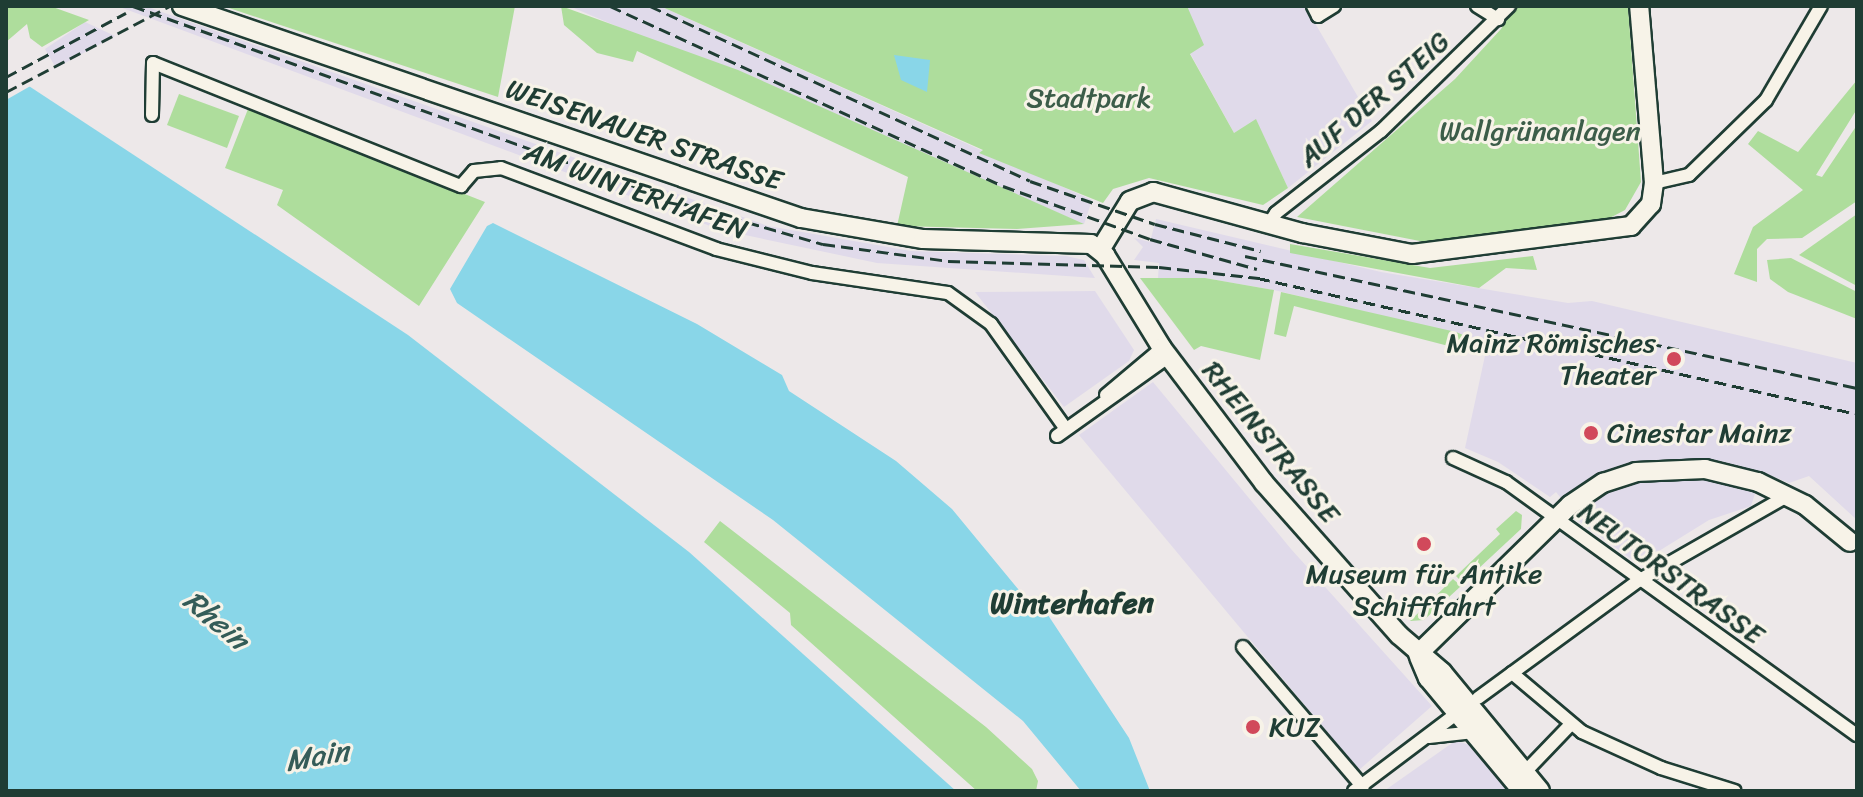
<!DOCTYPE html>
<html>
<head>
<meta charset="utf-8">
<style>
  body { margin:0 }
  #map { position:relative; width:1863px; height:797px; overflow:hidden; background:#ede8e9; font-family:Sriracha,sans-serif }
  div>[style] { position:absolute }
  .built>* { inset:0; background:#e0daea }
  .green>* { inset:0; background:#aedd9c }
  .water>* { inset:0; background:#89d6e8 }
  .pier>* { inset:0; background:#ede8e9 }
  .roads { filter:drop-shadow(2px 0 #1f3d34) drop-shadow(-2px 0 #1f3d34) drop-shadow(0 2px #1f3d34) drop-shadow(0 -2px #1f3d34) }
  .street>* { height:12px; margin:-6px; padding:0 6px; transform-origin:6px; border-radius:6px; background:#f7f3e8 }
  .secondary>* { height:18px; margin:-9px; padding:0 9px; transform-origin:9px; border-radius:9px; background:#f7f3e8 }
  .rail>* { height:3px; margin-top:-1.5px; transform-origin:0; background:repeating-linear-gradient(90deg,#1f3d34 0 12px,transparent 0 18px) }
  .dots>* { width:22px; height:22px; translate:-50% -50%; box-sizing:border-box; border:4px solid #f7f3e8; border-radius:50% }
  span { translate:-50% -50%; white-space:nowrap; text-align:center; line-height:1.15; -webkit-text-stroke:6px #f7f3e8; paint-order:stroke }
  .park-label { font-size:28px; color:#3c5d49 }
  .street-label { font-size:28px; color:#1f3d34 }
  .poi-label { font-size:28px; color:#1f3d34 }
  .right { translate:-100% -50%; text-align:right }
  .left { translate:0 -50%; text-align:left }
  .neighbourhood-label { font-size:30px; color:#1f3d34; font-weight:700 }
  .water-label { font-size:30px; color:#345c58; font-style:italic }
  .frame { position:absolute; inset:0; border:8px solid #1f3d34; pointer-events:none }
</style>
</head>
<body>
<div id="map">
  <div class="built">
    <div style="clip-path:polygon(117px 6px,145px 6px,768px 226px,911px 251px,1066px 256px,1084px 260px,1095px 278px,877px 263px,721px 230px)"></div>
    <div style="clip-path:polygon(569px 6px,660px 6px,1092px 200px,1084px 224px)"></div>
    <div style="clip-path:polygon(1187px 6px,1305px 6px,1372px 121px,1288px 188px,1256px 120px,1234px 133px,1190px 53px)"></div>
    <div style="clip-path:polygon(85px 22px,115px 36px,56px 68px,45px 49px)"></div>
    <div style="clip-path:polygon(1156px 219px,1381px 272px,1568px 303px,1592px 301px,1857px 363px,1857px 520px,1809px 476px,1789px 483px,1762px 472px,1751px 506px,1709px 520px,1638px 564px,1579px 521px,1556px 492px,1550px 497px,1498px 462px,1465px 448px,1486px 351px,1482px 340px,1274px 290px,1205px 278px,1158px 278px,1159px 263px,1134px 260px,1143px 247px,1134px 238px,1150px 242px)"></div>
    <div style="clip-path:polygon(1095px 291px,1134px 350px,1129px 361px,1064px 407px,975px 292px)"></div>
    <div style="clip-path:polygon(1153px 382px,1291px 549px,1432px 706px,1359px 770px,1079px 435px)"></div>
    <div style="clip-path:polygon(1455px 741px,1475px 746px,1511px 791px,1384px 791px)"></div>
  </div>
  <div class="green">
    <div style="clip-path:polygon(6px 6px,50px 6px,89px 20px,42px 47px,30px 38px,27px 24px,6px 42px)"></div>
    <div style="clip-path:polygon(223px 6px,515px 6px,498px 97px)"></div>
    <div style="clip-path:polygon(561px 6px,738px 70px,1084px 224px,1017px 229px,897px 226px,908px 177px,637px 51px,633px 62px,597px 53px,564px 25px)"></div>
    <div style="clip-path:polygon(660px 6px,1187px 6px,1204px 45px,1190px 54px,1234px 133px,1256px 119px,1288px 188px,1263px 205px,1149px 178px,1113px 189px,1103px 203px,979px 153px,983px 150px)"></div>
    <div style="clip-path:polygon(1514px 6px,1628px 6px,1641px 182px,1625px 210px,1604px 221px,1425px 242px,1297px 217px,1455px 79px,1501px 29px)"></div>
    <div style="clip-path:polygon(1857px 80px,1857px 109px,1816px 175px,1822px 177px,1857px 125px,1857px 201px,1802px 238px,1767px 239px,1757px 249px,1757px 282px,1734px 274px,1753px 227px,1803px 190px,1748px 144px,1758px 131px,1798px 152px)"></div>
    <div style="clip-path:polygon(179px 94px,239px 116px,227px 148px,167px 125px)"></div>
    <div style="clip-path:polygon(248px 109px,485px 202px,419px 306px,277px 205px,283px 190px,225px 168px)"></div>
    <div style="clip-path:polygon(1857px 214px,1857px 286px,1799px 255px)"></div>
    <div style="clip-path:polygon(1290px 244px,1430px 268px,1533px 256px,1537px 270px,1506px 268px,1479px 288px,1290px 253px)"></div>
    <div style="clip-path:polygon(1791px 258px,1857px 292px,1857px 319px,1788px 292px,1770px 279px,1767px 260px)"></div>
    <div style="clip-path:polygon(1140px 278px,1205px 278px,1274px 290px,1260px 360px,1201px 346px,1194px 350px)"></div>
    <div style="clip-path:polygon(1281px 292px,1456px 332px,1468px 337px,1464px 350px,1294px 306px,1286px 337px,1274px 334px)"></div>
    <div style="clip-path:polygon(1516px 511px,1522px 515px,1521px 529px,1463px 583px,1456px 576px,1500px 534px,1496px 529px)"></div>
    <div style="clip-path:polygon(720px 521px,986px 727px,1032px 769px,1038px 781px,1036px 791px,977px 791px,791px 625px,790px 613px,704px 542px)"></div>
    <div style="clip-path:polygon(1453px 579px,1461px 586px,1424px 620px,1410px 621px)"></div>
  </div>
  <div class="water">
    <div style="clip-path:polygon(894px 55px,930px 60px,927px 92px,901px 80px)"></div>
    <div style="clip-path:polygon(6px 71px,408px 335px,689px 552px,956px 791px,6px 791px)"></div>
    <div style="clip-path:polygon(493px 223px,697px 324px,782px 375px,789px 391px,896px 461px,952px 509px,1037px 612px,1046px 612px,1129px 738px,1150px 791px,1081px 791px,1023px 721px,773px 520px,457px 303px,450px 289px,487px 226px)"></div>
  </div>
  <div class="pier">
    <div style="clip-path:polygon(10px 69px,34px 84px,6px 100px,6px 71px)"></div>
  </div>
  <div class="roads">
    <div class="street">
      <div style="left:1313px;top:6px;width:11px;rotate:63deg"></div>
      <div style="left:1318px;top:16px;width:19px;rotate:-32deg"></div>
      <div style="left:1477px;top:6px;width:25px;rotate:32deg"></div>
      <div style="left:152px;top:115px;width:52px;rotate:-88.9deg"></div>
      <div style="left:153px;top:63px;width:332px;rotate:21.8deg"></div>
      <div style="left:461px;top:186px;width:20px;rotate:-49deg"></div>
      <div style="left:474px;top:171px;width:27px;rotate:-6deg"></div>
      <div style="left:501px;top:168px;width:230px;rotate:20.6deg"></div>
      <div style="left:716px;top:249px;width:99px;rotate:14deg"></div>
      <div style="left:812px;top:273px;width:137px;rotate:8.4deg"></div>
      <div style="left:948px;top:293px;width:53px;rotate:35.8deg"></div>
      <div style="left:991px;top:324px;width:129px;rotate:54.5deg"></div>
      <div style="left:1654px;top:183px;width:36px;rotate:-13deg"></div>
      <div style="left:1689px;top:175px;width:107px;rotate:-44.2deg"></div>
      <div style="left:1766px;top:100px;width:109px;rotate:-59.7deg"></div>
      <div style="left:1268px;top:225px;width:14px;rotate:-56deg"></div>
      <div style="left:1276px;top:213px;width:133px;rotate:-38deg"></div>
      <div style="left:1381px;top:131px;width:179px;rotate:-44.3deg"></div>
      <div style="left:1106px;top:395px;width:73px;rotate:-40deg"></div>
      <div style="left:1057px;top:436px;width:136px;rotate:-35.4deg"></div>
      <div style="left:1453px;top:458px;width:58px;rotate:24.4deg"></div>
      <div style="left:1506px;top:482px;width:433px;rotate:35.8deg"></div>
      <div style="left:1243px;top:647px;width:184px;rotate:49.4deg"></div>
      <div style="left:1512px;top:673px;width:92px;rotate:40.1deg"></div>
      <div style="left:1582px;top:732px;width:87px;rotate:24.5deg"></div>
      <div style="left:1661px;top:768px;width:77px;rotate:17.3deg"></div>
      <div style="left:1478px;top:698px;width:198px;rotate:-36.2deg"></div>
      <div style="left:1638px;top:581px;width:174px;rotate:-29.7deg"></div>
      <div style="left:1429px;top:737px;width:45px;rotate:-6.3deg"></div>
      <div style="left:1525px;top:772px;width:65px;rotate:-46.2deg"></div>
      <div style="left:1354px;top:791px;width:136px;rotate:-37deg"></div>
    </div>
    <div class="secondary">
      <div style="left:182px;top:6px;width:654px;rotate:18.91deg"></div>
      <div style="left:801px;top:218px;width:124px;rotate:9.8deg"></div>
      <div style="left:923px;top:239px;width:168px;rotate:1.7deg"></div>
      <div style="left:1091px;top:244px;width:18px;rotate:38deg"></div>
      <div style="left:1105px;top:255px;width:109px;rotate:58.5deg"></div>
      <div style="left:1162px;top:348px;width:169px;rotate:52.9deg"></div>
      <div style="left:1264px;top:483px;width:203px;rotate:48.4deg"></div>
      <div style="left:1399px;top:635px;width:57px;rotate:40.7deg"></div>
      <div style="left:1442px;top:672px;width:154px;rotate:50.5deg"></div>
      <div style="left:1100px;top:250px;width:57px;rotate:-58.5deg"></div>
      <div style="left:1130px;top:201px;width:25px;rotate:-21deg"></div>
      <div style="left:1153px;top:192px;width:155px;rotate:15.4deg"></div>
      <div style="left:1302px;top:233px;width:112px;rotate:10.8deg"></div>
      <div style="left:1412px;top:254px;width:221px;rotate:-7.3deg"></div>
      <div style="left:1631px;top:226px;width:30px;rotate:-48deg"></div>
      <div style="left:1651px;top:204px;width:21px;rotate:-82deg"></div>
      <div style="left:1654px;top:183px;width:178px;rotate:-94.8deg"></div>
      <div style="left:1418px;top:654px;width:213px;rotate:-44.4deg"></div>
      <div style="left:1570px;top:505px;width:40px;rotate:-34deg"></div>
      <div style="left:1603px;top:483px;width:35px;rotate:-18deg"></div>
      <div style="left:1636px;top:472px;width:69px;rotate:-2.5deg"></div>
      <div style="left:1705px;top:469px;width:55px;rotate:13.8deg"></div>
      <div style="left:1758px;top:482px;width:52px;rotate:26.1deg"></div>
      <div style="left:1805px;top:505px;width:58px;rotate:39.4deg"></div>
      <div style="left:1419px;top:657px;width:23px;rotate:67deg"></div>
      <div style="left:1428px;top:678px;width:147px;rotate:50.2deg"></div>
    </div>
  </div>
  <div class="rail">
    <div style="left:133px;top:6px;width:579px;rotate:19.78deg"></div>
    <div style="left:678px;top:202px;width:151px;rotate:16.2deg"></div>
    <div style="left:823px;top:244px;width:126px;rotate:7.7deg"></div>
    <div style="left:948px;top:261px;width:211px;rotate:1.6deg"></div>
    <div style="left:1159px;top:267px;width:100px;rotate:6.3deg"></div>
    <div style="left:1258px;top:278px;width:614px;rotate:12.79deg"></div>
    <div style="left:610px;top:6px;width:432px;rotate:24.6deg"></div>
    <div style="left:1003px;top:186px;width:156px;rotate:19.8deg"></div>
    <div style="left:1150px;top:239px;width:111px;rotate:15.7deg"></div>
    <div style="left:650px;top:6px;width:418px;rotate:24.7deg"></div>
    <div style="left:1030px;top:181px;width:132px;rotate:19deg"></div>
    <div style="left:1155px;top:224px;width:109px;rotate:14.3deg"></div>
    <div style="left:6px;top:77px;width:136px;rotate:-28.1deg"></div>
    <div style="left:6px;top:92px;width:185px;rotate:-27.7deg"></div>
    <div style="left:1245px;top:256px;width:626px;rotate:12.17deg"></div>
  </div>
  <div class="dots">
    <div style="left:1674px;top:359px;background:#d1495b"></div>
    <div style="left:1591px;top:433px;background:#d1495b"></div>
    <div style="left:1424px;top:544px;background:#d1495b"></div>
    <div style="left:1253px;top:727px;background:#d1495b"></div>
  </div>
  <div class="park-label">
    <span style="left:1089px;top:98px">Stadtpark</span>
    <span style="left:1540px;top:131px">Wallgrünanlagen</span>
  </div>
  <div class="street-label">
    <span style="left:1374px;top:99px;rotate:-41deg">AUF DER STEIG</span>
    <span style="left:644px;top:135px;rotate:19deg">WEISENAUER STRASSE</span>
    <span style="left:636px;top:191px;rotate:20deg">AM WINTERHAFEN</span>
    <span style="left:1271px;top:442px;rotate:51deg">RHEINSTRASSE</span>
    <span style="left:1671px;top:573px;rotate:36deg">NEUTORSTRASSE</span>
  </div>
  <div class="poi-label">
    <span class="right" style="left:1656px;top:359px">Mainz Römisches<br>Theater</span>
    <span class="left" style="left:1607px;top:433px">Cinestar Mainz</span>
    <span style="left:1424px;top:590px">Museum für Antike<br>Schifffahrt</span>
    <span class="left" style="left:1269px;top:727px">KUZ</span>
  </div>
  <div class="neighbourhood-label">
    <span style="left:1072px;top:603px">Winterhafen</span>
  </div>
  <div class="water-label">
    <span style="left:216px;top:620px;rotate:40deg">Rhein</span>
    <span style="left:317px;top:756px;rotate:-10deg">Main</span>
  </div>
  <div class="frame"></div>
</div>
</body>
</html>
